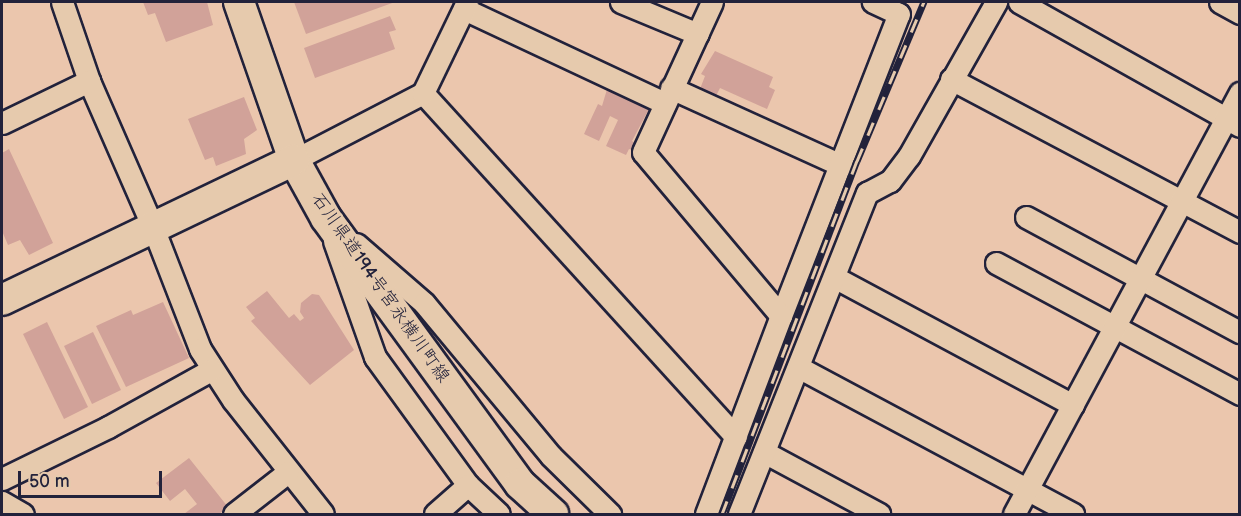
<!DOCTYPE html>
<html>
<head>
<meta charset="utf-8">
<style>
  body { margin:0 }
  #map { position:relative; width:1241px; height:516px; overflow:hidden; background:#ebc6ad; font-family:"Balsamiq Sans","Klee One",sans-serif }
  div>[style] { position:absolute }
  .building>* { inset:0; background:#d1a299 }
  .roads { filter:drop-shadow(2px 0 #22223b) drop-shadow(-2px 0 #22223b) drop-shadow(0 2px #22223b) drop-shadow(0 -2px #22223b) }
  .street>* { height:21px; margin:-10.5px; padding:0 10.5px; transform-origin:10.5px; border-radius:10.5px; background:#e6caad }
  .secondary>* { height:30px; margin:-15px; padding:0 15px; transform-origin:15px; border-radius:15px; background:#e6caad }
  .rail>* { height:7px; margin-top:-3.5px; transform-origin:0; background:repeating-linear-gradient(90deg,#e6caad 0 14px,#22223b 0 28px); box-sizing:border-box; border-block:2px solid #22223b }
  span { translate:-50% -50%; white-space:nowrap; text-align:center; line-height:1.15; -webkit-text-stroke:4.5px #e6caad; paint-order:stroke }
  .street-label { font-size:18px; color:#22223b }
  .frame { position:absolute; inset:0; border:3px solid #22223b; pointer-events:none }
  .scale { position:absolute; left:18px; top:471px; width:144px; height:27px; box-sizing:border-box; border:3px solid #22223b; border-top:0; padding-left:8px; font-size:18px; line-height:21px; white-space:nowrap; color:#22223b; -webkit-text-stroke:4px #e6caad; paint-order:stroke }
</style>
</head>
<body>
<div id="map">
  <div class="building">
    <div style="clip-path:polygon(143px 2px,207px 2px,213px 25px,166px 42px,155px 13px,148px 15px)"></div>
    <div style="clip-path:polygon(294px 2px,395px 2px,306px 34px)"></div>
    <div style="clip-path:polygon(390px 16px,396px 30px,389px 32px,395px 49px,315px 78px,304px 48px)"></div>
    <div style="clip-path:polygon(715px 51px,773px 77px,769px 87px,775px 90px,767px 109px,720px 88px,716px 96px,700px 89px,705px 76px,701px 74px)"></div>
    <div style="clip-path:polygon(608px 86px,647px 104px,649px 109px,632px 141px,635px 143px,632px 150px,629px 149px,626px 155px,606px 146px,618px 120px,610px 116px,599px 141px,584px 134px,598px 104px,602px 106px)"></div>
    <div style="clip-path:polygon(244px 97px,257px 130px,244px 139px,246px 154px,216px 166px,213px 157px,205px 160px,188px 119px)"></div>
    <div style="clip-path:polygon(9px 149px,53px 243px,29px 255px,20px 240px,8px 245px,2px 231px,2px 153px)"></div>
    <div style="clip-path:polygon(267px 291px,289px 318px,294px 314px,300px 321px,304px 318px,300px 312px,301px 303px,312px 294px,319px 295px,354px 350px,310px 385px,251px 321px,255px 318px,246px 307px)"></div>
    <div style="clip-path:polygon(163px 302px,189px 358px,126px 387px,96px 326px,131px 310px,133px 315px)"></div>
    <div style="clip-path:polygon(47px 322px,88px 407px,64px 419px,23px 334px)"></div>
    <div style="clip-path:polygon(93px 332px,121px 390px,92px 404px,64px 346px)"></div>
    <div style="clip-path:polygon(189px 458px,228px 507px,219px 514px,184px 514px,197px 504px,185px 489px,170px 501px,156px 483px)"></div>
  </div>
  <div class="roads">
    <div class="street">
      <div style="left:62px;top:2px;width:83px;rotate:71.1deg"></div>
      <div style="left:89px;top:81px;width:157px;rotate:66.4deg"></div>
      <div style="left:152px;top:225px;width:133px;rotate:68.8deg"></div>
      <div style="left:200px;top:349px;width:61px;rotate:57.1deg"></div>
      <div style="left:233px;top:400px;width:145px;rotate:51.7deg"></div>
      <div style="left:621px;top:2px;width:83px;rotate:22.6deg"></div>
      <div style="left:1019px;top:2px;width:253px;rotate:29.3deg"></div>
      <div style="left:1220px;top:2px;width:23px;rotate:29deg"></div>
      <div style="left:464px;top:9px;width:222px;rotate:25.1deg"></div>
      <div style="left:951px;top:79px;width:327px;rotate:27.9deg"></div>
      <div style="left:671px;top:88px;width:187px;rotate:24.4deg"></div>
      <div style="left:423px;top:93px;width:465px;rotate:47.7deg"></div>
      <div style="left:2px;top:123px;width:97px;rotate:-25.8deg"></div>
      <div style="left:294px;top:160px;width:145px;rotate:-27.4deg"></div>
      <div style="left:423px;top:93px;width:101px;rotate:-64.2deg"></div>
      <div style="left:1026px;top:217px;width:243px;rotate:28.3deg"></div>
      <div style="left:334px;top:241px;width:123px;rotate:70.5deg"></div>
      <div style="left:375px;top:357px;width:158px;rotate:54deg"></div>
      <div style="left:468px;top:485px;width:42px;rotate:43.1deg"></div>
      <div style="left:356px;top:244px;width:90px;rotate:40.9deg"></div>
      <div style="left:424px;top:303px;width:199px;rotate:50.3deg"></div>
      <div style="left:551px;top:456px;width:83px;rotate:44.5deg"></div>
      <div style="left:996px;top:263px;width:277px;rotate:28.2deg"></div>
      <div style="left:834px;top:277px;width:271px;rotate:28.2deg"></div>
      <div style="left:781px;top:316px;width:324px;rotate:-68.7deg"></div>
      <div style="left:899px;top:14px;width:29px;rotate:-155deg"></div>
      <div style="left:798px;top:367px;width:312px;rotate:28.1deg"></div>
      <div style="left:764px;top:452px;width:131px;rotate:28.3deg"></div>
      <div style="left:2px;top:479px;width:118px;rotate:-26.1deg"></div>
      <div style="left:108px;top:427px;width:118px;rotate:-29deg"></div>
      <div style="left:2px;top:502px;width:24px;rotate:30deg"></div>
      <div style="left:234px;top:514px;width:68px;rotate:-37.9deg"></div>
      <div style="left:435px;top:514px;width:44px;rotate:-41.3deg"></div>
      <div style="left:706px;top:514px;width:212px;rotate:-69.3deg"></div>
      <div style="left:781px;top:316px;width:214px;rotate:-130.1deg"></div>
      <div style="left:643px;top:152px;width:165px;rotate:-65.3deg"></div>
      <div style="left:739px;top:514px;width:346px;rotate:-68.3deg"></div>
      <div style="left:867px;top:193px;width:26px;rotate:-28deg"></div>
      <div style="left:890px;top:181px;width:31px;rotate:-53deg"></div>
      <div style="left:909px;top:156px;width:177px;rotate:-60.5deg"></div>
      <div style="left:1014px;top:514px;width:478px;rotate:-61.8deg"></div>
    </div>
    <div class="secondary">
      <div style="left:239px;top:2px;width:167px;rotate:70.8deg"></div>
      <div style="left:294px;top:160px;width:66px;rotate:61.1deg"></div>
      <div style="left:326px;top:218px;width:329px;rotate:53.9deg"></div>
      <div style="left:520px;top:484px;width:45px;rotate:42.3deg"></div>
      <div style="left:2px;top:300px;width:324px;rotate:-25.6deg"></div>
    </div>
  </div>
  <div class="rail">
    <div style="left:722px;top:514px;width:378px;rotate:-69.1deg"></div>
    <div style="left:857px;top:161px;width:173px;rotate:-67.2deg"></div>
  </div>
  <div class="street-label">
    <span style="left:380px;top:288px;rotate:55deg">石川県道194号宮永横川町線</span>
  </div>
  <div class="frame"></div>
  <div class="scale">50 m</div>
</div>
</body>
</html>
